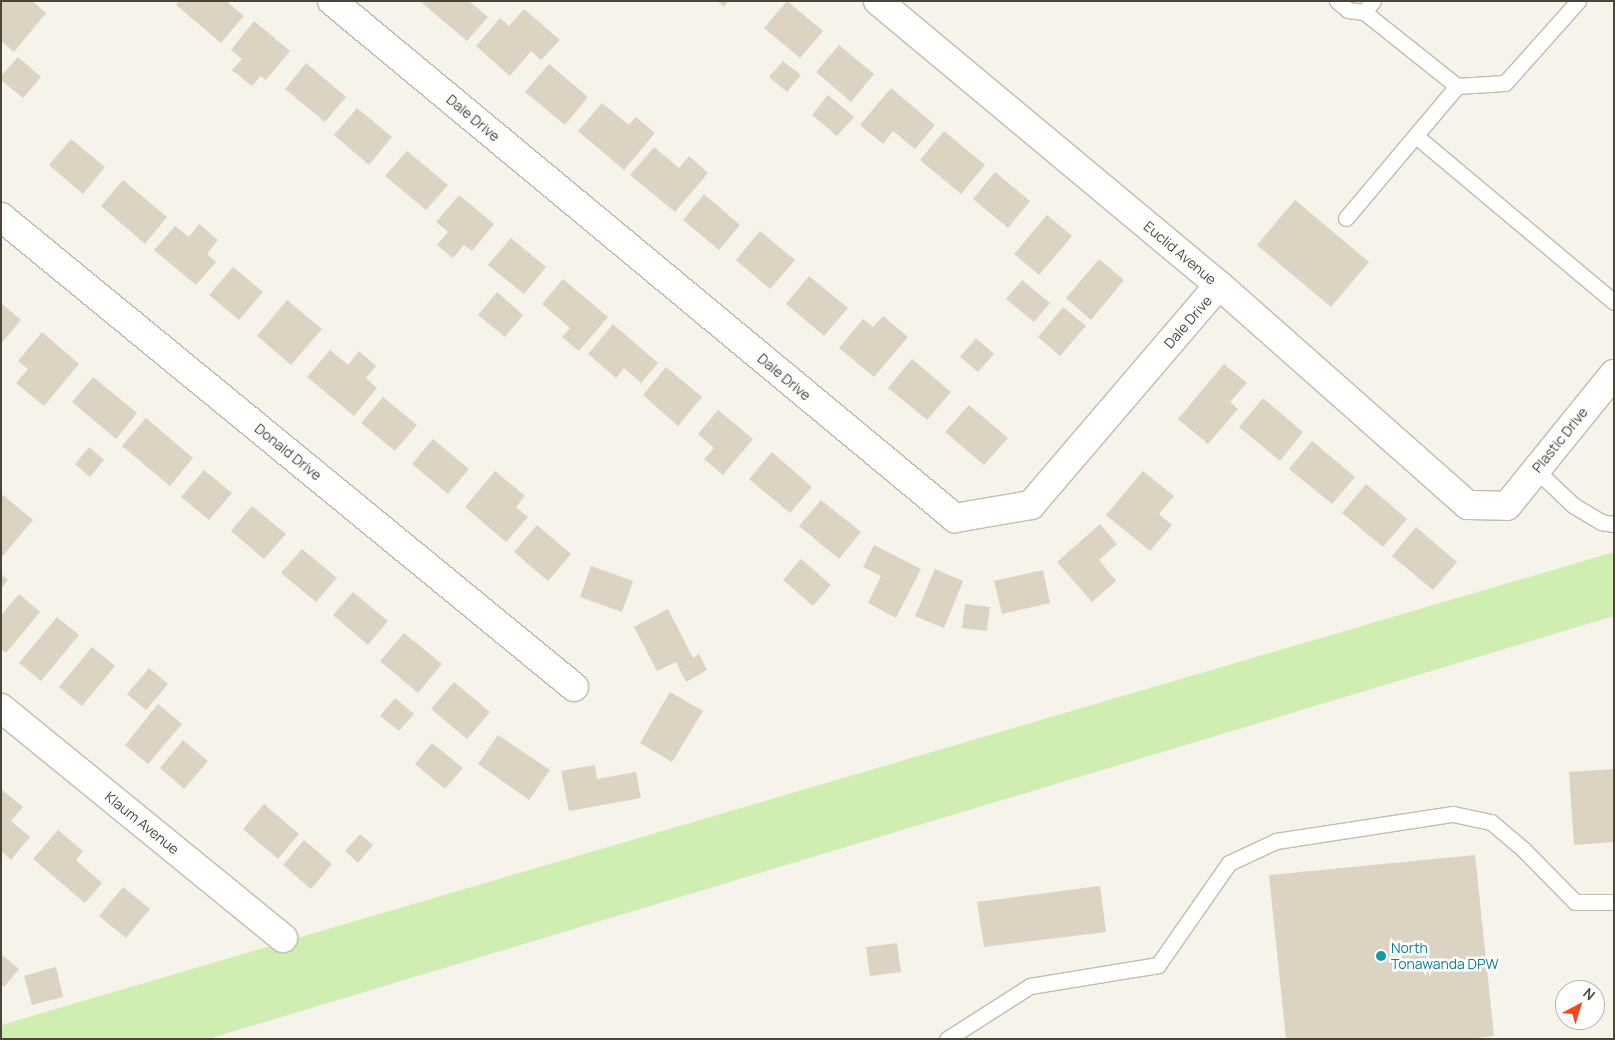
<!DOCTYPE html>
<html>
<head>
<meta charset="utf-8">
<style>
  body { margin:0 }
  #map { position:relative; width:1615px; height:1040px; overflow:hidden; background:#f6f3eb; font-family:Manrope,sans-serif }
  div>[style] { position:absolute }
  .green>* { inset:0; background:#d0edb2 }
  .building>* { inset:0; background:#dcd3c2 }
  .roads { filter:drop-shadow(1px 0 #c3bcac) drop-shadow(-1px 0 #c3bcac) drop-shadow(0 1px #c3bcac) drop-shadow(0 -1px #c3bcac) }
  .service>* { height:15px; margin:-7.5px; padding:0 7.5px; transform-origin:7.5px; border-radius:7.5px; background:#fff }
  .minor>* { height:28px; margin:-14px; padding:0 14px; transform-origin:14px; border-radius:14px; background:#fff }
  .dots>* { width:14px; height:14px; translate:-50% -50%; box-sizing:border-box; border:2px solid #fff; border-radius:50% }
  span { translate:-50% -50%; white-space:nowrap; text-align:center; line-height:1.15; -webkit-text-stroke:5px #fff; paint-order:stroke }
  .street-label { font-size:14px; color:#4b4538 }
  .culture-label { font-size:14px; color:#0d838f }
  .left { translate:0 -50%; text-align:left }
  .frame { position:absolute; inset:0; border:2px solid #4b4538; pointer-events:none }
  .north { position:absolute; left:1555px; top:980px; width:50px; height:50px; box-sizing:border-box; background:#fff; border:1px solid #b7b5af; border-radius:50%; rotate:40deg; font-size:14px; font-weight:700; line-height:20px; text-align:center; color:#4b4538 }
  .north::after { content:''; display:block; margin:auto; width:18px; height:22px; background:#ff4519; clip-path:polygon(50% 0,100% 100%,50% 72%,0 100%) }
</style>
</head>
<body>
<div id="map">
  <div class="green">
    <div style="clip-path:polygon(1614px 552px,1614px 616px,208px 1039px,1px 1039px,1px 1025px)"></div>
  </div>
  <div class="building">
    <div style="clip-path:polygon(4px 1px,32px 1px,46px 13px,14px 52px,1px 41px,1px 4px)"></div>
    <div style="clip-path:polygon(179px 1px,226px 1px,244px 16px,221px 43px,176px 5px)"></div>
    <div style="clip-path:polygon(423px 1px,469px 1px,488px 17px,467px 41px,422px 3px)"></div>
    <div style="clip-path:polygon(717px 1px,728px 1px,724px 7px)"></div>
    <div style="clip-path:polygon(787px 1px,823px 31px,800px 58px,764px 28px)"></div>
    <div style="clip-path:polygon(524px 9px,560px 40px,541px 60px,531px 51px,510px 76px,476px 46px,500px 18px,509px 26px)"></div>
    <div style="clip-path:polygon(254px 21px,290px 51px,266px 80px,261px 76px,252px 86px,232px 70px,242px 59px,231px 50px)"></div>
    <div style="clip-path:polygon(839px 45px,874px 74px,851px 102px,816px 72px)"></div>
    <div style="clip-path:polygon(18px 57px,41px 77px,23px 98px,1px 80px,1px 76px)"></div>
    <div style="clip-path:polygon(783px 61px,801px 75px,787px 92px,769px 77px)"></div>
    <div style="clip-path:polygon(306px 63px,346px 97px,325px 122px,285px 89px)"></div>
    <div style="clip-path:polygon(549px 64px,588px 97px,565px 125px,525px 92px)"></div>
    <div style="clip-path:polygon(891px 88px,935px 125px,915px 149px,893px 131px,883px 144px,860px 125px)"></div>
    <div style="clip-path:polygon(828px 95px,854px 117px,837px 136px,812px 115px)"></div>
    <div style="clip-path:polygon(602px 103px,629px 125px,636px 117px,655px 133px,624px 170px,578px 131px)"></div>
    <div style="clip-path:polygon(357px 108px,392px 137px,369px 165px,334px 135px)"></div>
    <div style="clip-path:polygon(944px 131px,985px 165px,961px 194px,920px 160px)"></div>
    <div style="clip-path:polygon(71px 139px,105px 167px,83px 194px,49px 165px)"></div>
    <div style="clip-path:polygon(654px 147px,679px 168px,689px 156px,708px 173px,675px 212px,630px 175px)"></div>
    <div style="clip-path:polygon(407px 151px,448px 185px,426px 210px,385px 176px)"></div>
    <div style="clip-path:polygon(995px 172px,1030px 201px,1008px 228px,973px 199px)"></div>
    <div style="clip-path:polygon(123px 180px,167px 217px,145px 244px,101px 206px)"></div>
    <div style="clip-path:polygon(704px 194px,740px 225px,719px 250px,683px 220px)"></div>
    <div style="clip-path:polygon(459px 195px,494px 224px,472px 251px,464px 245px,453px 258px,437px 245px,448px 232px,436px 222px)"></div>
    <div style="clip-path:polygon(1295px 200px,1369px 262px,1331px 307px,1257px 245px)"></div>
    <div style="clip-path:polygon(1047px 215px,1072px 236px,1039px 275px,1014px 254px)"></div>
    <div style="clip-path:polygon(199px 224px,218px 240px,207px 254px,216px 262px,196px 285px,154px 250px,175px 226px,189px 237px)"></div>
    <div style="clip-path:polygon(760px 231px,795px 260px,770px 289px,736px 260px)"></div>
    <div style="clip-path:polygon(511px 238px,546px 267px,524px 294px,488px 265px)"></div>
    <div style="clip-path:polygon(1099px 259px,1124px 280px,1091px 320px,1066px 298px)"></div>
    <div style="clip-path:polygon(233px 267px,263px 292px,239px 320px,209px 295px)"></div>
    <div style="clip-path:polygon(809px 276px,848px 308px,824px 336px,786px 304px)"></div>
    <div style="clip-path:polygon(563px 279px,608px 317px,579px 351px,562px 337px,570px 328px,542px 304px)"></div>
    <div style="clip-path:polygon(1022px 280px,1050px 303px,1034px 322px,1006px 299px)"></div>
    <div style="clip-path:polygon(497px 292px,523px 315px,505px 337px,478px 315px)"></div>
    <div style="clip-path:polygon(287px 300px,322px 329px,291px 365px,257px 336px)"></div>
    <div style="clip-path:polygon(1px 303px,21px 320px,1px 344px)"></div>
    <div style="clip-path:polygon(1063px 307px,1086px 326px,1060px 356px,1038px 337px)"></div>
    <div style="clip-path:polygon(883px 316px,908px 337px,874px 377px,839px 348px,863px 319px,873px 327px)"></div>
    <div style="clip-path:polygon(613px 324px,658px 363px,641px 383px,624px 368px,616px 378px,588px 354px)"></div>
    <div style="clip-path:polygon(42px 332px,79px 364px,44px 406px,16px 383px,28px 369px,18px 361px)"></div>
    <div style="clip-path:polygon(976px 338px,994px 354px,978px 372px,960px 357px)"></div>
    <div style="clip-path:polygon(330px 350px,348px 365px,359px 351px,376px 366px,366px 378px,377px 388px,354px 416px,307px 377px)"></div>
    <div style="clip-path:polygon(912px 359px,951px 392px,927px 420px,888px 388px)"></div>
    <div style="clip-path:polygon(1224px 364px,1247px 383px,1230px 402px,1238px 409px,1208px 444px,1178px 419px)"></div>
    <div style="clip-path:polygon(666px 367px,702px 397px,678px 426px,643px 395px)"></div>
    <div style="clip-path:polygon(93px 377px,137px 413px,116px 439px,72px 402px)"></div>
    <div style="clip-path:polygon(383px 397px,417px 425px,395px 451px,361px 423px)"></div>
    <div style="clip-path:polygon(1263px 398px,1303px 432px,1280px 461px,1239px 427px)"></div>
    <div style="clip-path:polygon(969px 405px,1008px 438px,984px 465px,945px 432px)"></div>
    <div style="clip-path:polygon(718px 410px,753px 439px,723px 475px,704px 459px,714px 448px,698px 434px)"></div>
    <div style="clip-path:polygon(146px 418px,193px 458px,170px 486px,122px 446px)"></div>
    <div style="clip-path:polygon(433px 439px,469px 469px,448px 494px,412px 464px)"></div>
    <div style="clip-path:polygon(1312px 441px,1355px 477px,1332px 504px,1289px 469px)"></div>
    <div style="clip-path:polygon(89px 447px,104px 460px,90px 477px,75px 464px)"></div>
    <div style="clip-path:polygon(772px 452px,812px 487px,790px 513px,749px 479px)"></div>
    <div style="clip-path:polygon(204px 470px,232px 493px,209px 520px,181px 497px)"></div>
    <div style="clip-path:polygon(495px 471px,525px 496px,516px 507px,528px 517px,506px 542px,465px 507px)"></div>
    <div style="clip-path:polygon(1143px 471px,1174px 496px,1159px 514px,1172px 525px,1150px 551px,1106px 515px)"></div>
    <div style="clip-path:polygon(1366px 484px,1407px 519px,1383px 547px,1342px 513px)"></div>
    <div style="clip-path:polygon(3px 495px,33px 520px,1px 558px,1px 498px)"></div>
    <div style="clip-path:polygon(821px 500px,861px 532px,839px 559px,799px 526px)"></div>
    <div style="clip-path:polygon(252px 506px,286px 534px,264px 559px,231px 531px)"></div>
    <div style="clip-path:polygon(1100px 524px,1117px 544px,1099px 560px,1116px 581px,1092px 602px,1057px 562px)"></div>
    <div style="clip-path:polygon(537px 525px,571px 554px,548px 581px,514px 552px)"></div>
    <div style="clip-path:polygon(1416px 527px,1457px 562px,1433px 590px,1392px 556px)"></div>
    <div style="clip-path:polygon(874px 545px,921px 569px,896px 618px,868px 603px,881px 576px,863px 567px)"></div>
    <div style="clip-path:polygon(302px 549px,337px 578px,316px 602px,281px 573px)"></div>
    <div style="clip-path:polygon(801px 559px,831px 585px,813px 606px,783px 580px)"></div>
    <div style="clip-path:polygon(591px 566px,633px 581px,622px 612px,580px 597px)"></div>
    <div style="clip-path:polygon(935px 569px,963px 581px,944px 628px,915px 616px)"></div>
    <div style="clip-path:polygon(1043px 570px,1050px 603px,1002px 614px,994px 581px)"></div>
    <div style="clip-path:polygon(1px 574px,8px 580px,1px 589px)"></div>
    <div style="clip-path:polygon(353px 592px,388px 621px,368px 645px,333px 615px)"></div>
    <div style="clip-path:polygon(19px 594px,40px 612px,6px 653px,1px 649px,1px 615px)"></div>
    <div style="clip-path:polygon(965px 604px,990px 607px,987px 631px,962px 628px)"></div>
    <div style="clip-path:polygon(668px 609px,693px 658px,699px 654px,707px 670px,686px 682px,676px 662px,657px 671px,634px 627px)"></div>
    <div style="clip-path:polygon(57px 617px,79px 635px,41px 681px,19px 663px)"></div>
    <div style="clip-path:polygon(404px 633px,442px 664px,418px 693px,380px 661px)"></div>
    <div style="clip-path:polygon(92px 647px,115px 666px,82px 706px,59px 687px)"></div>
    <div style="clip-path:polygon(149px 668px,168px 684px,146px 710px,127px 694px)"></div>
    <div style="clip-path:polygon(454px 682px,490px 712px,467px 739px,431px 709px)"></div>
    <div style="clip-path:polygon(670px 692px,703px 711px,672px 762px,640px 743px)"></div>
    <div style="clip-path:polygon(395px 698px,414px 714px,399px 731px,380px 716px)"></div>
    <div style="clip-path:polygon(158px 704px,182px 724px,148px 764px,125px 745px)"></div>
    <div style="clip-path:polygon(498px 735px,550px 770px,529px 800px,478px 764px)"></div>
    <div style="clip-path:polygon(183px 740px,208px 761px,184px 789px,160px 768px)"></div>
    <div style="clip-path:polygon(432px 743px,463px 768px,445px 789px,415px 764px)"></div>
    <div style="clip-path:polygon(595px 765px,597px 779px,636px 772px,641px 798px,569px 811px,561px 771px)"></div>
    <div style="clip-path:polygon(1614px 769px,1614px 842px,1574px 845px,1569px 772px)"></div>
    <div style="clip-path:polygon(1px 789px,23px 807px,11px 821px,30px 837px,11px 860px,1px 851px)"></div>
    <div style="clip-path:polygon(264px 804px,299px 834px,278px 859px,243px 829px)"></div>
    <div style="clip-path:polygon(58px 830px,83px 851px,76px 860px,102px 883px,85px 903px,33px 859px)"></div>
    <div style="clip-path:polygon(360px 834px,373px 845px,358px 863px,345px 851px)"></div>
    <div style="clip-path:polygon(304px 840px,332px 864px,311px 889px,283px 865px)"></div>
    <div style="clip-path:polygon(1475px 855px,1494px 1036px,1469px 1039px,1286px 1039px,1269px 875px)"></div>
    <div style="clip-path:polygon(1100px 886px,1106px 932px,984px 947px,977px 902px)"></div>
    <div style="clip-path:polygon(123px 887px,150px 909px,126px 938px,99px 916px)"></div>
    <div style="clip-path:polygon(897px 943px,901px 972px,870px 976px,866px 947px)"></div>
    <div style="clip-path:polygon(1px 954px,19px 969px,4px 987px,1px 985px)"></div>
    <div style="clip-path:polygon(56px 967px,63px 997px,32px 1005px,24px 976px)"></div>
  </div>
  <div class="roads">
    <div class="service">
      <div style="left:1337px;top:1px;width:14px;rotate:39deg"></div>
      <div style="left:1348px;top:10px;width:16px;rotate:7deg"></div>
      <div style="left:1373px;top:1px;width:14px;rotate:129deg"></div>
      <div style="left:1364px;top:12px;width:119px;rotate:38.5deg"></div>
      <div style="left:1457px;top:86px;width:48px;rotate:-3.6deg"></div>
      <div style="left:1505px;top:83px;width:110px;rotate:-48.3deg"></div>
      <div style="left:1416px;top:136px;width:258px;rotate:40deg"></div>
      <div style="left:1346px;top:218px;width:172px;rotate:-49.9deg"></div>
      <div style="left:1536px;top:470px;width:51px;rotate:43.4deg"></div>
      <div style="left:1573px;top:505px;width:33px;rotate:31deg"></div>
      <div style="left:1601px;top:522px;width:13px;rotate:9deg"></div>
      <div style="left:947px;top:1039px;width:98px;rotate:-32.6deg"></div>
      <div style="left:1030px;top:986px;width:130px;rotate:-9.3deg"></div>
      <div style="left:1158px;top:965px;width:124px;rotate:-55.2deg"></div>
      <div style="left:1229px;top:863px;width:52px;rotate:-25.1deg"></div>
      <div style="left:1276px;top:841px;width:179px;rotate:-8.7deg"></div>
      <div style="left:1453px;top:814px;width:39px;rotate:12deg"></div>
      <div style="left:1491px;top:822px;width:42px;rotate:40.2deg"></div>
      <div style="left:1523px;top:849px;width:74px;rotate:45.5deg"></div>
      <div style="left:1575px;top:902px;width:39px"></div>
    </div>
    <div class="minor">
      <div style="left:332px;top:1px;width:810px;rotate:39.69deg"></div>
      <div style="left:955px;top:518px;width:77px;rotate:-9.7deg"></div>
      <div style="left:1031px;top:505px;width:289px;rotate:-49.5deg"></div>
      <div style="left:878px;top:1px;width:444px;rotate:39.8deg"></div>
      <div style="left:1219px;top:285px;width:332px;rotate:41.5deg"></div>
      <div style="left:1468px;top:505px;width:39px;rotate:1deg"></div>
      <div style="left:1507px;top:506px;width:170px;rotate:-51deg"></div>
      <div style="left:1px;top:217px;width:741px;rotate:39.36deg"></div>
      <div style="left:1px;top:708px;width:364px;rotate:39.2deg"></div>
    </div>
  </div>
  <div class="dots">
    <div style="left:1381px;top:956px;background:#0f9aa8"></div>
  </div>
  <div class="street-label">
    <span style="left:473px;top:118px;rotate:40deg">Dale Drive</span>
    <span style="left:1180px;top:253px;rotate:40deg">Euclid Avenue</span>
    <span style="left:1188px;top:322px;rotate:-49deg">Dale Drive</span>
    <span style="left:784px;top:377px;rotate:40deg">Dale Drive</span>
    <span style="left:1560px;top:440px;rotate:-51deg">Plastic Drive</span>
    <span style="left:288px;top:452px;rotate:39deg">Donald Drive</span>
    <span style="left:142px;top:823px;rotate:39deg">Klaum Avenue</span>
  </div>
  <div class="culture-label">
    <span class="left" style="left:1391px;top:956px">North<br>Tonawanda DPW</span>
  </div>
  <div class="frame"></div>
  <div class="north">N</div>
</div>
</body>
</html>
